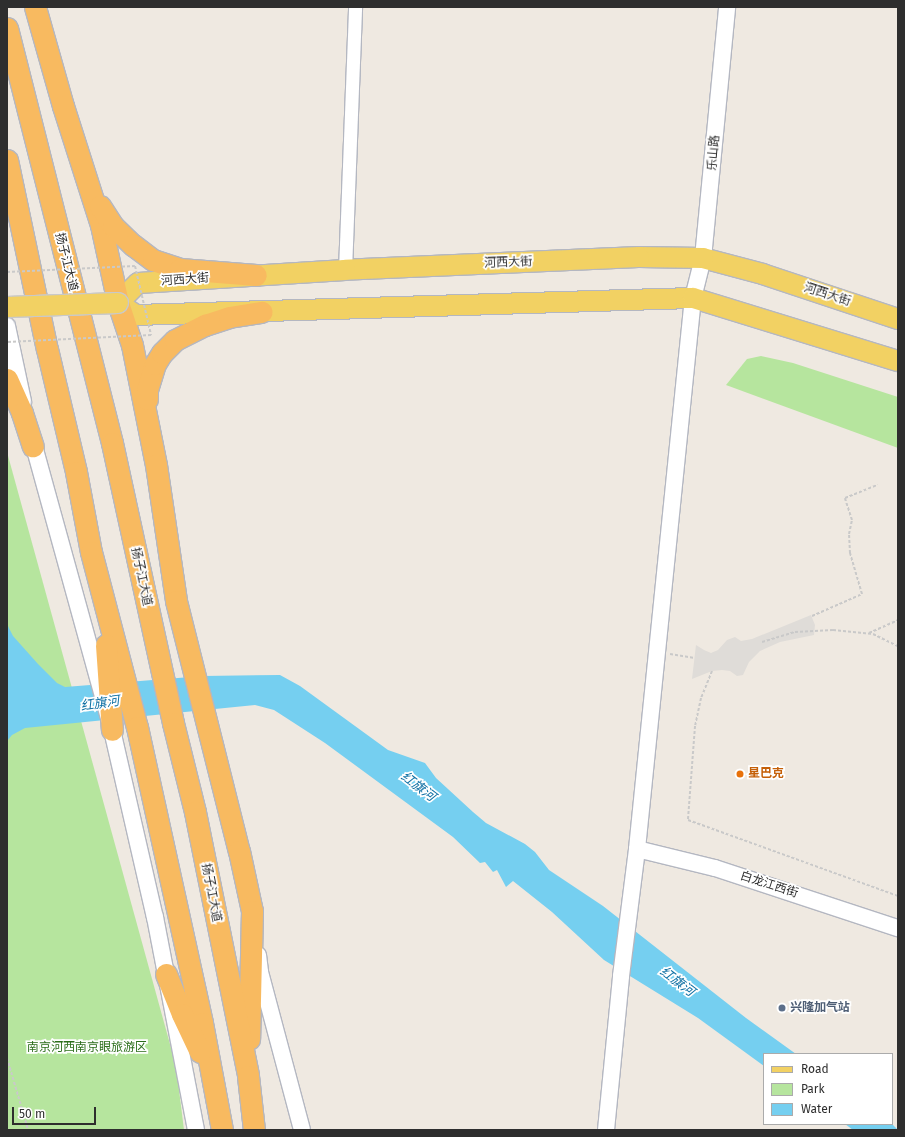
<!DOCTYPE html>
<html>
<head>
<meta charset="utf-8">
<style>
  body { margin:0 }
  #map { position:relative; width:905px; height:1137px; overflow:hidden; background:#efe9e1; font-family:"Fira Sans","Noto Sans SC",sans-serif }
  div>[style] { position:absolute }
  .green>* { inset:0; background:#b6e59e }
  .plaza>* { inset:0; background:#dfdcd8 }
  .water>* { inset:0; background:#75cff0 }
  .path>* { height:2px; margin-top:-1px; transform-origin:0; background:repeating-linear-gradient(90deg,#c9c9c9 0 3px,transparent 0 5px) }
  .roads { filter:drop-shadow(1px 0 #b4b7c1) drop-shadow(-1px 0 #b4b7c1) drop-shadow(0 1px #b4b7c1) drop-shadow(0 -1px #b4b7c1) }
  .minor>* { height:13px; margin:-6.5px; padding:0 6.5px; transform-origin:6.5px; border-radius:6.5px; background:#fff }
  .tertiary>* { height:16px; margin:-8px; padding:0 8px; transform-origin:8px; border-radius:8px; background:#fff }
  .primary>* { height:20px; margin:-10px; padding:0 10px; transform-origin:10px; border-radius:10px; background:#f2d163 }
  .trunk>* { height:21px; margin:-10.5px; padding:0 10.5px; transform-origin:10.5px; border-radius:10.5px; background:#f8ba60 }
  .path-bridge>* { height:2px; margin-top:-1px; transform-origin:0; background:repeating-linear-gradient(90deg,#c9c9c9 0 3px,transparent 0 5px) }
  .bridges { filter:drop-shadow(1px 0 #c9c9c9) drop-shadow(-1px 0 #c9c9c9) drop-shadow(0 1px #c9c9c9) drop-shadow(0 -1px #c9c9c9) }
  .primary-bridge>* { height:20px; margin:-10px; padding:0 10px; transform-origin:10px; border-radius:10px; background:#f2d163 }
  .dots>* { width:11px; height:11px; translate:-50% -50%; box-sizing:border-box; border:2px solid #fff; border-radius:50% }
  span { translate:-50% -50%; white-space:nowrap; text-align:center; line-height:1.15; -webkit-text-stroke:3.5px #fff; paint-order:stroke }
  .street-label { font-size:12px; color:#2e2e2e }
  .food-label { font-size:12px; color:#c56008; font-weight:700 }
  .left { translate:0 -50%; text-align:left }
  .service-label { font-size:12px; color:#4e5e75; font-weight:700 }
  .park-label { font-size:12px; color:#2c6e1b }
  .water-label { font-size:13px; color:#0d6fa3; font-style:italic }
  .frame { position:absolute; inset:0; border:8px solid #2e2e2e; pointer-events:none }
  .legend { position:absolute; left:763px; top:1053px; width:130px; height:72px; box-sizing:border-box; background:#fff; border:1px solid #ababab; margin:0; padding:5px 7px; list-style:none; font-size:12px; color:#2e2e2e }
  .legend li { display:flex; align-items:center; gap:8px; height:20px }
  .legend b { width:20px; border:1px solid #ababab }
  .scale { position:absolute; left:12px; top:1107px; width:84px; height:18px; box-sizing:border-box; border:2px solid #2e2e2e; border-top:0; padding-left:5px; font-size:12px; line-height:14px; white-space:nowrap; color:#2e2e2e; -webkit-text-stroke:3px #fff; paint-order:stroke }
</style>
</head>
<body>
<div id="map">
  <div class="green">
    <div style="clip-path:polygon(761px 356px,793px 363px,898px 397px,898px 448px,726px 385px,747px 359px)"></div>
    <div style="clip-path:polygon(7px 452px,176px 1066px,184px 1130px,7px 1130px)"></div>
  </div>
  <div class="plaza">
    <div style="clip-path:polygon(811px 615px,815px 625px,814px 635px,780px 642px,760px 651px,749px 662px,743px 675px,737px 676px,730px 671px,722px 670px,712px 671px,692px 679px,696px 645px,704px 650px,711px 653px,718px 650px,727px 640px,735px 637px,741px 641px,752px 639px)"></div>
  </div>
  <div class="water">
    <div style="clip-path:polygon(7px 624px,13px 636px,38px 664px,57px 683px,65px 687px,203px 676px,280px 675px,300px 686px,388px 750px,425px 763px,436px 778px,473px 812px,486px 823px,525px 844px,535px 852px,549px 870px,603px 906px,746px 1018px,796px 1054px,764px 1054px,764px 1066px,698px 1018px,604px 960px,552px 912px,513px 881px,506px 887px,497px 870px,493px 872px,485px 862px,480px 863px,453px 837px,325px 743px,274px 710px,255px 705px,25px 728px,12px 735px,7px 741px)"></div>
    <div style="clip-path:polygon(845px 1124px,892px 1124px,898px 1130px,853px 1130px)"></div>
  </div>
  <div class="path">
    <div style="left:812px;top:616px;width:55px;rotate:-23.7deg"></div>
    <div style="left:862px;top:594px;width:43px;rotate:-106.3deg"></div>
    <div style="left:850px;top:553px;width:19px;rotate:-93deg"></div>
    <div style="left:849px;top:534px;width:14px;rotate:-78deg"></div>
    <div style="left:852px;top:520px;width:23px;rotate:-108deg"></div>
    <div style="left:845px;top:498px;width:35px;rotate:-22deg"></div>
    <div style="left:869px;top:633px;width:32px;rotate:-24deg"></div>
    <div style="left:762px;top:642px;width:34px;rotate:-17deg"></div>
    <div style="left:795px;top:632px;width:38px;rotate:-3deg"></div>
    <div style="left:833px;top:630px;width:40px;rotate:5.7deg"></div>
    <div style="left:873px;top:634px;width:28px;rotate:26deg"></div>
    <div style="left:670px;top:654px;width:25px;rotate:9deg"></div>
    <div style="left:712px;top:671px;width:29px;rotate:112deg"></div>
    <div style="left:701px;top:698px;width:29px;rotate:102deg"></div>
    <div style="left:695px;top:726px;width:94px;rotate:94.3deg"></div>
    <div style="left:688px;top:820px;width:223px;rotate:19.9deg"></div>
    <div style="left:7px;top:1058px;width:75px;rotate:73.7deg"></div>
  </div>
  <div class="roads">
    <div class="minor">
      <div style="left:345px;top:270px;width:263px;rotate:-87.8deg"></div>
    </div>
    <div class="tertiary">
      <div style="left:7px;top:326px;width:77px;rotate:78deg"></div>
      <div style="left:31px;top:435px;width:306px;rotate:74.6deg"></div>
      <div style="left:112px;top:730px;width:192px;rotate:77.1deg"></div>
      <div style="left:155px;top:917px;width:217px;rotate:79.1deg"></div>
      <div style="left:637px;top:849px;width:80px;rotate:13.7deg"></div>
      <div style="left:715px;top:868px;width:193px;rotate:18.2deg"></div>
      <div style="left:258px;top:955px;width:17px;rotate:83deg"></div>
      <div style="left:260px;top:972px;width:163px;rotate:75.1deg"></div>
      <div style="left:606px;top:1130px;width:155px;rotate:-84.4deg"></div>
      <div style="left:621px;top:976px;width:128px;rotate:-82.8deg"></div>
      <div style="left:637px;top:849px;width:554px;rotate:-84.2deg"></div>
      <div style="left:693px;top:298px;width:41px;rotate:-76deg"></div>
      <div style="left:703px;top:258px;width:252px;rotate:-84.5deg"></div>
    </div>
    <div class="primary">
      <div style="left:898px;top:319px;width:142px;rotate:-161.6deg"></div>
      <div style="left:763px;top:274px;width:62px;rotate:-165.1deg"></div>
      <div style="left:703px;top:258px;width:64px;rotate:-179.1deg"></div>
      <div style="left:639px;top:257px;width:294px;rotate:177.5deg"></div>
      <div style="left:345px;top:270px;width:207px;rotate:176.4deg"></div>
      <div style="left:138px;top:283px;width:28px;rotate:135deg"></div>
      <div style="left:118px;top:303px;width:22px;rotate:34deg"></div>
      <div style="left:136px;top:315px;width:557px;rotate:-1.75deg"></div>
      <div style="left:693px;top:298px;width:214px;rotate:17.1deg"></div>
    </div>
    <div class="trunk">
      <div style="left:35px;top:7px;width:103px;rotate:74.2deg"></div>
      <div style="left:63px;top:106px;width:125px;rotate:72.3deg"></div>
      <div style="left:101px;top:225px;width:80px;rotate:77.7deg"></div>
      <div style="left:118px;top:303px;width:44px;rotate:71.6deg"></div>
      <div style="left:132px;top:345px;width:122px;rotate:78.7deg"></div>
      <div style="left:156px;top:465px;width:137px;rotate:81.6deg"></div>
      <div style="left:176px;top:601px;width:258px;rotate:75.9deg"></div>
      <div style="left:239px;top:851px;width:61px;rotate:77.8deg"></div>
      <div style="left:252px;top:911px;width:128px;rotate:91.3deg"></div>
      <div style="left:7px;top:28px;width:428px;rotate:75.8deg"></div>
      <div style="left:112px;top:443px;width:287px;rotate:77.7deg"></div>
      <div style="left:173px;top:723px;width:92px;rotate:76.1deg"></div>
      <div style="left:195px;top:812px;width:269px;rotate:78.6deg"></div>
      <div style="left:248px;top:1076px;width:54px;rotate:83.7deg"></div>
      <div style="left:7px;top:160px;width:193px;rotate:78.1deg"></div>
      <div style="left:47px;top:349px;width:126px;rotate:76.7deg"></div>
      <div style="left:76px;top:472px;width:81px;rotate:79.4deg"></div>
      <div style="left:91px;top:552px;width:181px;rotate:75.3deg"></div>
      <div style="left:137px;top:727px;width:303px;rotate:77.6deg"></div>
      <div style="left:202px;top:1023px;width:109px;rotate:79.4deg"></div>
      <div style="left:100px;top:206px;width:24px;rotate:57deg"></div>
      <div style="left:113px;top:226px;width:28px;rotate:44deg"></div>
      <div style="left:133px;top:245px;width:25px;rotate:37deg"></div>
      <div style="left:153px;top:260px;width:28px;rotate:18deg"></div>
      <div style="left:180px;top:269px;width:76px;rotate:4.5deg"></div>
      <div style="left:7px;top:379px;width:37px;rotate:66deg"></div>
      <div style="left:22px;top:413px;width:35px;rotate:72deg"></div>
      <div style="left:147px;top:399px;width:9px;rotate:-90deg"></div>
      <div style="left:147px;top:390px;width:27px;rotate:-73deg"></div>
      <div style="left:155px;top:364px;width:13px;rotate:-58deg"></div>
      <div style="left:162px;top:353px;width:18px;rotate:-45deg"></div>
      <div style="left:175px;top:340px;width:34px;rotate:-27deg"></div>
      <div style="left:205px;top:325px;width:25px;rotate:-18deg"></div>
      <div style="left:229px;top:317px;width:33px;rotate:-9deg"></div>
      <div style="left:106px;top:645px;width:85px;rotate:86deg"></div>
      <div style="left:166px;top:974px;width:43px;rotate:68.2deg"></div>
      <div style="left:182px;top:1014px;width:42px;rotate:64.7deg"></div>
    </div>
  </div>
  <div class="path-bridge">
    <div style="left:7px;top:272px;width:128px;rotate:-2.7deg"></div>
    <div style="left:135px;top:266px;width:71px;rotate:76.9deg"></div>
    <div style="left:151px;top:335px;width:144px;rotate:177.2deg"></div>
  </div>
  <div class="bridges">
    <div class="primary-bridge">
      <div style="left:7px;top:307px;width:111px;rotate:-2.1deg"></div>
    </div>
  </div>
  <div class="dots">
    <div style="left:740px;top:774px;background:#e8710a"></div>
    <div style="left:782px;top:1008px;background:#5c6f8a"></div>
  </div>
  <div class="street-label">
    <span style="left:714px;top:153px;rotate:-85deg">乐山路</span>
    <span style="left:66px;top:262px;rotate:76deg">扬子江大道</span>
    <span style="left:508px;top:263px;rotate:-2deg">河西大街</span>
    <span style="left:185px;top:280px;rotate:-4deg">河西大街</span>
    <span style="left:827px;top:295px;rotate:18deg">河西大街</span>
    <span style="left:141px;top:577px;rotate:78deg">扬子江大道</span>
    <span style="left:769px;top:885px;rotate:18deg">白龙江西街</span>
    <span style="left:211px;top:893px;rotate:79deg">扬子江大道</span>
  </div>
  <div class="food-label">
    <span class="left" style="left:748px;top:774px">星巴克</span>
  </div>
  <div class="service-label">
    <span class="left" style="left:790px;top:1008px">兴隆加气站</span>
  </div>
  <div class="park-label">
    <span style="left:87px;top:1048px">南京河西南京眼旅游区</span>
  </div>
  <div class="water-label">
    <span style="left:100px;top:704px;rotate:-8deg">红旗河</span>
    <span style="left:418px;top:787px;rotate:37deg">红旗河</span>
    <span style="left:677px;top:982px;rotate:37deg">红旗河</span>
  </div>
  <div class="frame"></div>
  <ul class="legend">
  <li><b style="height:5px;background:#f2d163"></b>Road</li>
  <li><b style="height:11px;background:#b6e59e"></b>Park</li>
  <li><b style="height:11px;background:#75cff0"></b>Water</li>
  </ul>
  <div class="scale">50 m</div>
</div>
</body>
</html>
